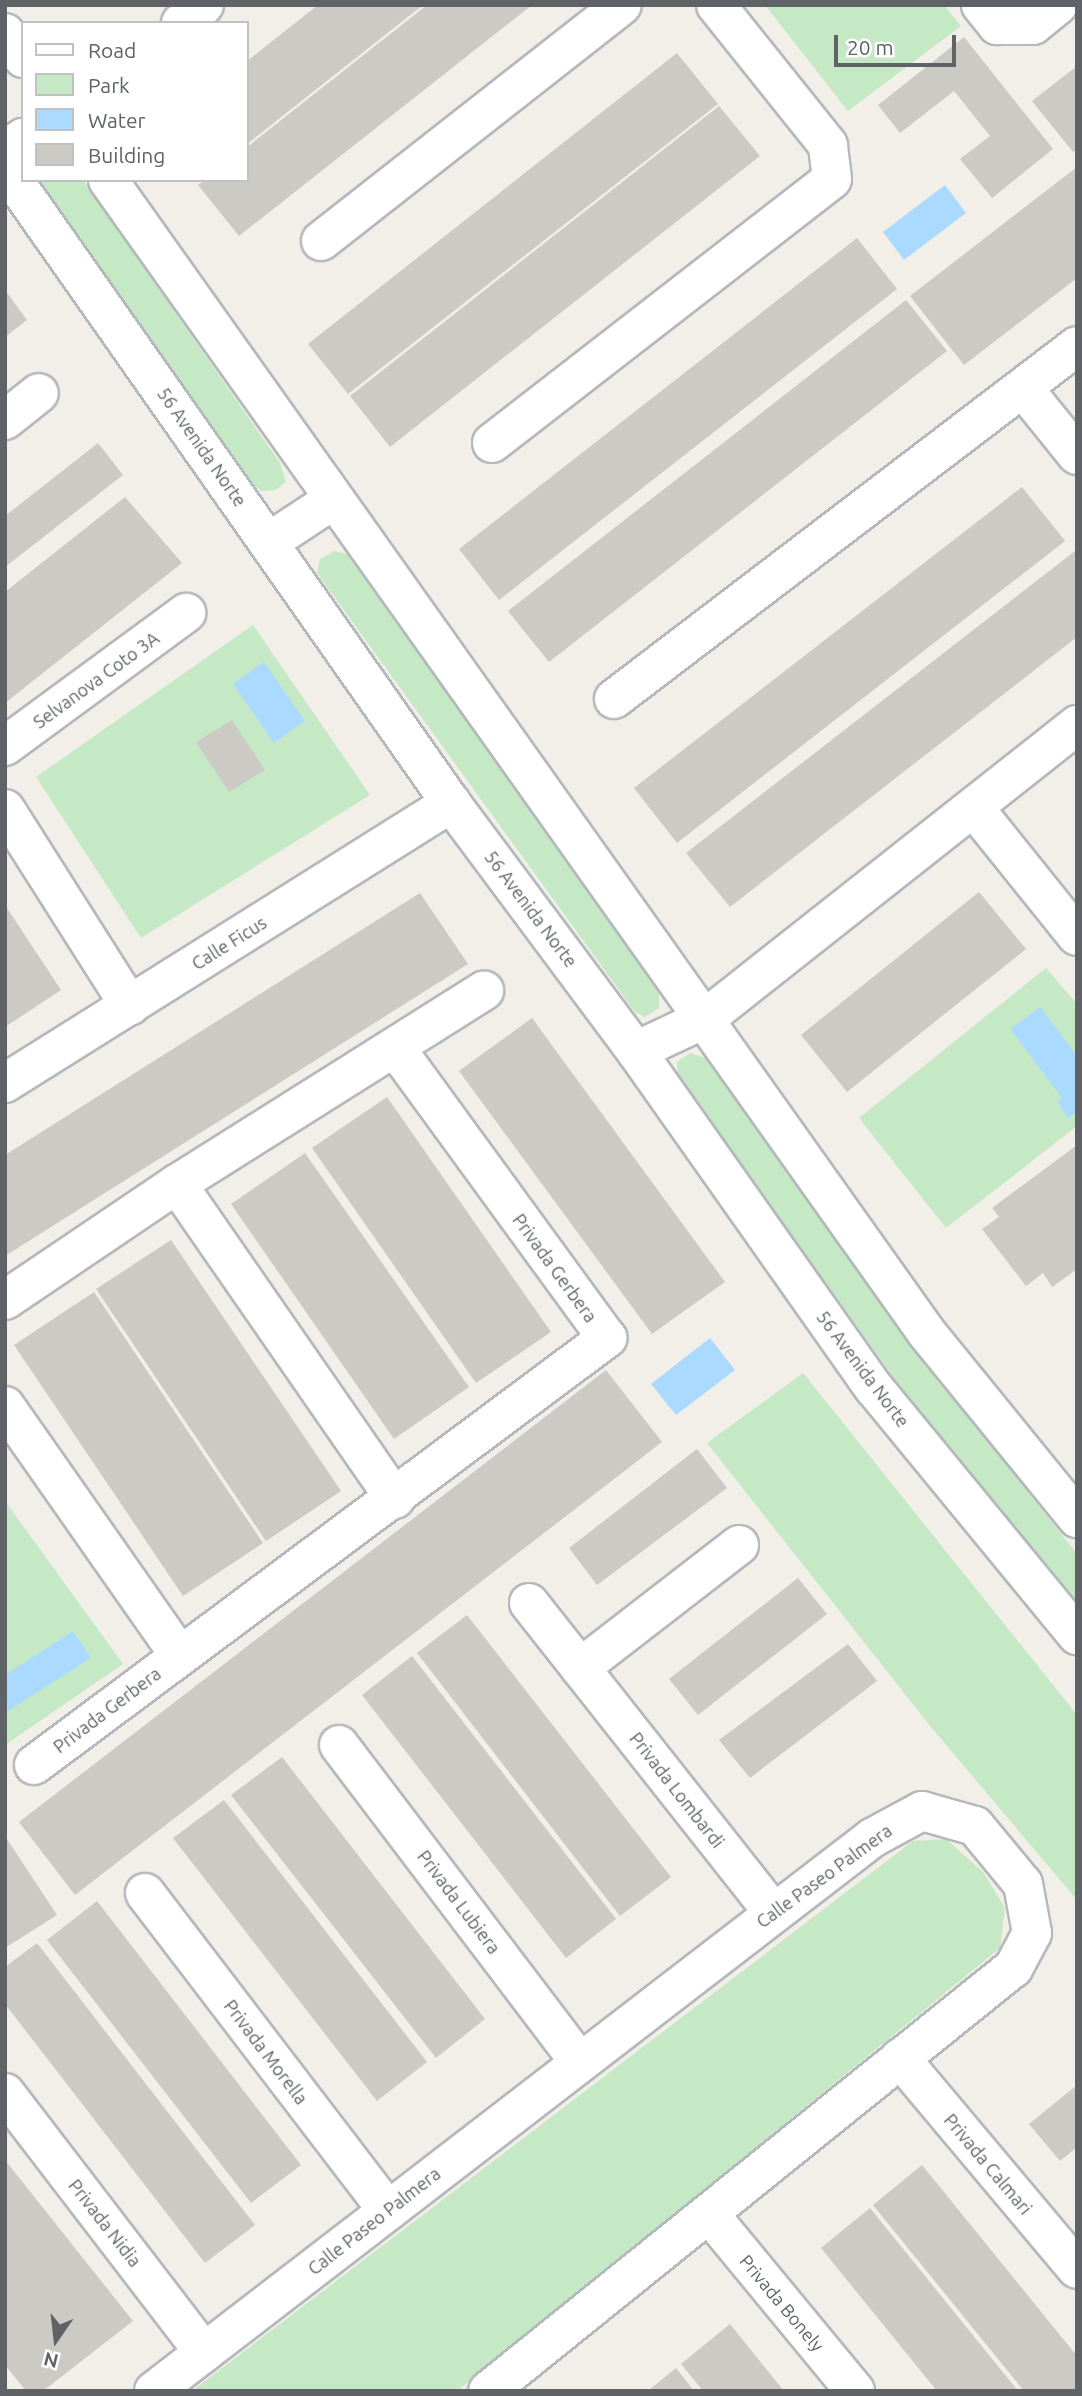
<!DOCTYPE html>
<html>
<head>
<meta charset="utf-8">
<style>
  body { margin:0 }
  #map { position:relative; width:1082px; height:2396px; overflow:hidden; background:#f1efe8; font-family:Ubuntu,sans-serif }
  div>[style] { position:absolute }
  .green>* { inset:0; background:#c5e8c5 }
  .water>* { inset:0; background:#aadaff }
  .building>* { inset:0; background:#cccac5 }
  .roads { filter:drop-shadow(2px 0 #b5b8bc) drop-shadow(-2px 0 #b5b8bc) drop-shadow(0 2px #b5b8bc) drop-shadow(0 -2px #b5b8bc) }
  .street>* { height:38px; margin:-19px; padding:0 19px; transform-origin:19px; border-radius:19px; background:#fff }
  .secondary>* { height:38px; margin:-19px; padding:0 19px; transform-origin:19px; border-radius:19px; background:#fff }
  span { translate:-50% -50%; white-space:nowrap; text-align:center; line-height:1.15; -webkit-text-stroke:5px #fff; paint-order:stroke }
  .street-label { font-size:18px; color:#5f6368 }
  .frame { position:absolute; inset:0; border:7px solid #5f6368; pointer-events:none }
  .legend { position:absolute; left:21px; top:21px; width:228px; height:161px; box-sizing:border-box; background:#fff; border:2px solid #bfc1c3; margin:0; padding:9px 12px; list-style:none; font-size:21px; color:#5f6368 }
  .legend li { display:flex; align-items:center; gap:14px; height:35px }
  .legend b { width:35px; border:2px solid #bfc1c3 }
  .north { position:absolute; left:21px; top:2305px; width:70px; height:70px; -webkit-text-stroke:5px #fff; paint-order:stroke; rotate:194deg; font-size:19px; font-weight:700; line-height:28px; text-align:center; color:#5f6368 }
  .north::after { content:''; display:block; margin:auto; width:24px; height:32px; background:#5f6368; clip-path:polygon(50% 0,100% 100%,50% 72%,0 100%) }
  .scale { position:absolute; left:834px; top:35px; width:122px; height:32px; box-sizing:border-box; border:4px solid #5f6368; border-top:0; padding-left:9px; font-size:21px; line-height:24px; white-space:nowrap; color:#5f6368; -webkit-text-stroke:5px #fff; paint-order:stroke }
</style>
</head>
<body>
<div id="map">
  <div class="green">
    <div style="clip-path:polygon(765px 5px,944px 5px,961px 26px,848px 111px)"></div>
    <div style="clip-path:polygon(42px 180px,83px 180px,280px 463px,286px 482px,276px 490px,261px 491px,250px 481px,41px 187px)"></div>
    <div style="clip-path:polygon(334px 551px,347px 554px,659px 987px,659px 1008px,645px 1017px,635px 1012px,317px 573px,320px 559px)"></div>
    <div style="clip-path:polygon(253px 625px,370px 795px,141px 938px,36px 777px)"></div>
    <div style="clip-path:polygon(1046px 968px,1077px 1004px,1077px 1126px,946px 1228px,859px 1118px)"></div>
    <div style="clip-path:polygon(690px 1053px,706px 1058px,934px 1373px,1077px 1554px,1077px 1607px,906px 1395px,678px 1076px,677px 1062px)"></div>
    <div style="clip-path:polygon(803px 1373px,1077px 1715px,1077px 1900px,931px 1727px,707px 1443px)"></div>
    <div style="clip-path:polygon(5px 1501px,123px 1664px,5px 1745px)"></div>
    <div style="clip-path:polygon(946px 1839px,983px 1872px,1005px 1908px,1000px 1948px,457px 2391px,192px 2391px,913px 1841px)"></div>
  </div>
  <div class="water">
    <div style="clip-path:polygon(945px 185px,966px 213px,904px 260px,883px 232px)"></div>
    <div style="clip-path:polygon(264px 662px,305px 721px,274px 743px,233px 684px)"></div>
    <div style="clip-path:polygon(1040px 1007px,1077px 1056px,1077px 1112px,1068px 1118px,1057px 1102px,1062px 1098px,1010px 1029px)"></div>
    <div style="clip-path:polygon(710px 1338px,735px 1370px,676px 1415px,651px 1384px)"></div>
    <div style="clip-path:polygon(73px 1631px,91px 1658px,8px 1711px,5px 1675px)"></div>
  </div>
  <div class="building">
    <div style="clip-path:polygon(318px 5px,423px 5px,247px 144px,247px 61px)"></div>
    <div style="clip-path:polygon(427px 5px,532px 5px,239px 236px,198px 185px,205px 180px,247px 180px,247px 147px)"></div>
    <div style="clip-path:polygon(964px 37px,1053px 149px,992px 198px,960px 159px,990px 136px,954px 91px,900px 133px,878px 105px)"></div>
    <div style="clip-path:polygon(677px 53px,718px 104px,348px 394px,308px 344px)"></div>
    <div style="clip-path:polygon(1077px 66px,1077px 149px,1073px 152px,1032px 101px)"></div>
    <div style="clip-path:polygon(719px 106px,760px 156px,390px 447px,350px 396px)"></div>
    <div style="clip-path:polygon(1077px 167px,1077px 278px,964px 365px,910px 296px)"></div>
    <div style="clip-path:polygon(857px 238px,897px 289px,499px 600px,459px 549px)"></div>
    <div style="clip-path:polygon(5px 290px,27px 320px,5px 337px)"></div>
    <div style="clip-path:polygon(906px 300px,947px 351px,549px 662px,508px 611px)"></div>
    <div style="clip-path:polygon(98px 443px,123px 475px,5px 567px,5px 516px)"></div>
    <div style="clip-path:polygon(1022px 487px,1065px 541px,677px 843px,634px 788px)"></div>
    <div style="clip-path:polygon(125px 497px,182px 563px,5px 703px,5px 592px)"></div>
    <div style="clip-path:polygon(1075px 551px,1077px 637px,730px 907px,686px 853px)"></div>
    <div style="clip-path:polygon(232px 720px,265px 770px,229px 792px,196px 742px)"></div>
    <div style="clip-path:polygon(979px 892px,1026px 949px,847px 1092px,801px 1035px)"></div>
    <div style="clip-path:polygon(420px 893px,468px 964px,5px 1256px,5px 1155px)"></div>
    <div style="clip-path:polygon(5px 905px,61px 990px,5px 1027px)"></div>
    <div style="clip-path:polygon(532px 1018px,725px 1282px,652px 1334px,459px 1071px)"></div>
    <div style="clip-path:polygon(387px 1097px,551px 1332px,476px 1383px,312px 1148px)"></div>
    <div style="clip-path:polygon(1077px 1145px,1077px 1269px,1052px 1287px,1043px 1273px,1026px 1286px,982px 1229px,999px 1217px,992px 1208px)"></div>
    <div style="clip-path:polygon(305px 1153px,469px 1387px,394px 1439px,231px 1204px)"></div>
    <div style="clip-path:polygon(171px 1240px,341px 1491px,266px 1541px,96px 1289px)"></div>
    <div style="clip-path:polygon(94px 1292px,263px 1543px,183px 1596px,14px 1345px)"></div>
    <div style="clip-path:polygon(606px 1370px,662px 1442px,75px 1895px,19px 1822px)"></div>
    <div style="clip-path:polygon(697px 1449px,727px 1488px,597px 1585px,569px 1548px)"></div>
    <div style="clip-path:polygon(798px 1578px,827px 1614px,698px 1715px,669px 1679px)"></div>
    <div style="clip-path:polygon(467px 1615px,671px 1877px,620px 1916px,417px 1653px)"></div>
    <div style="clip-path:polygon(848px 1644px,877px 1681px,750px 1778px,719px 1740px)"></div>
    <div style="clip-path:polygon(412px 1656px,616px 1919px,566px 1958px,362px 1695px)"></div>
    <div style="clip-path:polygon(282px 1757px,485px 2019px,436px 2058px,231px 1795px)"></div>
    <div style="clip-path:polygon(224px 1800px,427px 2062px,377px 2101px,173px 1838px)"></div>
    <div style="clip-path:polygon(5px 1836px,57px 1915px,5px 1948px)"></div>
    <div style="clip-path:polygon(97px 1901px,301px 2165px,251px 2203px,47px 1940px)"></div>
    <div style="clip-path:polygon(37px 1943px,255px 2225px,205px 2263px,5px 2004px,5px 1967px)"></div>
    <div style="clip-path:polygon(1077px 2085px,1077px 2147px,1060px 2161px,1029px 2124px)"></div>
    <div style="clip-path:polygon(5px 2160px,133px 2321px,43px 2391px,26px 2391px,5px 2365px)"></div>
    <div style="clip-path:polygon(922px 2165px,1077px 2356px,1077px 2391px,1024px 2391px,873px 2205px)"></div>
    <div style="clip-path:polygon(870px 2208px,1018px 2391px,937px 2391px,821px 2248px)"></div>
    <div style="clip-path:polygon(730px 2324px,784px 2391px,703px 2391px,681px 2364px)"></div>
    <div style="clip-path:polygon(676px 2368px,694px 2391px,648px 2391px)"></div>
  </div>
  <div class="roads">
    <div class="street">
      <div style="left:981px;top:5px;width:26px;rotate:51deg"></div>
      <div style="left:997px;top:25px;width:36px"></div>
      <div style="left:1033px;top:25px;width:32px;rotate:-39deg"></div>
      <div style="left:181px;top:23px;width:29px;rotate:-38deg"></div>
      <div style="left:321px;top:241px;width:382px;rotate:-38.1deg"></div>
      <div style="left:1023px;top:388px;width:86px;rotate:51.1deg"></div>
      <div style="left:5px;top:420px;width:43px;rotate:-38.5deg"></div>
      <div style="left:492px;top:443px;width:430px;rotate:-37.8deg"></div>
      <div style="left:832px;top:179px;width:34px;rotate:-97deg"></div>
      <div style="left:828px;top:145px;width:179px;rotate:-128.7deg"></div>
      <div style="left:614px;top:699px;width:582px;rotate:-37.32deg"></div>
      <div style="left:5px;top:746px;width:225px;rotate:-36.3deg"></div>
      <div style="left:974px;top:808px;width:164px;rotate:51.2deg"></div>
      <div style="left:5px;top:809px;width:233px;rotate:57.6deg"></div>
      <div style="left:706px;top:1018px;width:473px;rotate:-38.3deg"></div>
      <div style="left:5px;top:1083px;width:527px;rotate:-32.12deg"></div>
      <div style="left:177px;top:1184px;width:383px;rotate:55.3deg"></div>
      <div style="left:5px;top:1300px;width:207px;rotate:-34deg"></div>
      <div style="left:177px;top:1184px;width:363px;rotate:-32.2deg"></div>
      <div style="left:5px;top:1406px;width:305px;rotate:55deg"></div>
      <div style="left:529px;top:1603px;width:394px;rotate:51.7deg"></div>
      <div style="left:580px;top:1668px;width:201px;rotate:-37.7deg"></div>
      <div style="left:339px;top:1745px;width:395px;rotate:52.8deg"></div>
      <div style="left:34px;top:1765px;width:715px;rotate:-36.69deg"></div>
      <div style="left:607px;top:1338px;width:356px;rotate:-126.1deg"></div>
      <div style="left:145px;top:1893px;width:400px;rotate:52.6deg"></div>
      <div style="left:900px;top:2058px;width:275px;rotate:50deg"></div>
      <div style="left:5px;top:2093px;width:327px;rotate:52.5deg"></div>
      <div style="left:710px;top:2215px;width:228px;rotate:50.5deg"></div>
      <div style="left:154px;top:2391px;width:906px;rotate:-37.6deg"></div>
      <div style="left:872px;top:1838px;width:57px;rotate:-28.4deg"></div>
      <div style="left:922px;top:1811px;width:55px;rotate:15.8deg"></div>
      <div style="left:975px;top:1826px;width:75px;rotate:50.4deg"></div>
      <div style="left:1023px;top:1884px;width:50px;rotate:79.6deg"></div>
      <div style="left:1032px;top:1933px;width:40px;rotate:118deg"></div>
      <div style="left:1013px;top:1968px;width:674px;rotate:141.14deg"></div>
    </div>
    <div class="secondary">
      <div style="left:5px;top:33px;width:31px;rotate:54deg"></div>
      <div style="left:5px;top:150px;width:22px;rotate:-34deg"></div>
      <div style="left:5px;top:168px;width:776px;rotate:54.92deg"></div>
      <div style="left:451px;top:803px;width:309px;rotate:53.3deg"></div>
      <div style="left:636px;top:1051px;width:413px;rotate:54.8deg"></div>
      <div style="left:874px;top:1388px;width:320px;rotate:50.6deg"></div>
      <div style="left:108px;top:180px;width:1413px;rotate:54.62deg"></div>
      <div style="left:926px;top:1332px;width:240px;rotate:50.9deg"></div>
      <div style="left:269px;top:542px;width:77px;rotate:-33.3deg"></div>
      <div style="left:636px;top:1051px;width:77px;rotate:-25.2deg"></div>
    </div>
  </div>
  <div class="street-label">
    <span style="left:202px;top:447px;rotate:55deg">56 Avenida Norte</span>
    <span style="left:96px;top:680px;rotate:-36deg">Selvanova Coto 3A</span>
    <span style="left:531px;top:909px;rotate:53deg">56 Avenida Norte</span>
    <span style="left:229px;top:943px;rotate:-32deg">Calle Ficus</span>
    <span style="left:555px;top:1268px;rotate:54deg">Privada Gerbera</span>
    <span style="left:863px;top:1369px;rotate:53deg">56 Avenida Norte</span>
    <span style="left:107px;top:1710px;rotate:-37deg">Privada Gerbera</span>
    <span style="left:677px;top:1790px;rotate:52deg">Privada Lombardi</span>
    <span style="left:824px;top:1876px;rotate:-36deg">Calle Paseo Palmera</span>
    <span style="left:459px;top:1902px;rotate:53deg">Privada Lubiera</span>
    <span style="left:266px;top:2052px;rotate:53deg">Privada Morella</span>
    <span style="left:988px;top:2164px;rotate:50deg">Privada Calmari</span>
    <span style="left:374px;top:2221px;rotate:-38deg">Calle Paseo Palmera</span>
    <span style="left:105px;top:2223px;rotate:52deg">Privada Nidia</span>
    <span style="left:782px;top:2303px;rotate:50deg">Privada Bonely</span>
  </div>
  <div class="frame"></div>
  <ul class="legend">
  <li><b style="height:9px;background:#fff"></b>Road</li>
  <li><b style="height:19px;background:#c5e8c5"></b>Park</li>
  <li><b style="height:19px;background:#aadaff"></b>Water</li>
  <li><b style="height:19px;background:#cccac5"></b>Building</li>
  </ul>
  <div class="north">N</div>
  <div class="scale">20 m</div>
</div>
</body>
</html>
